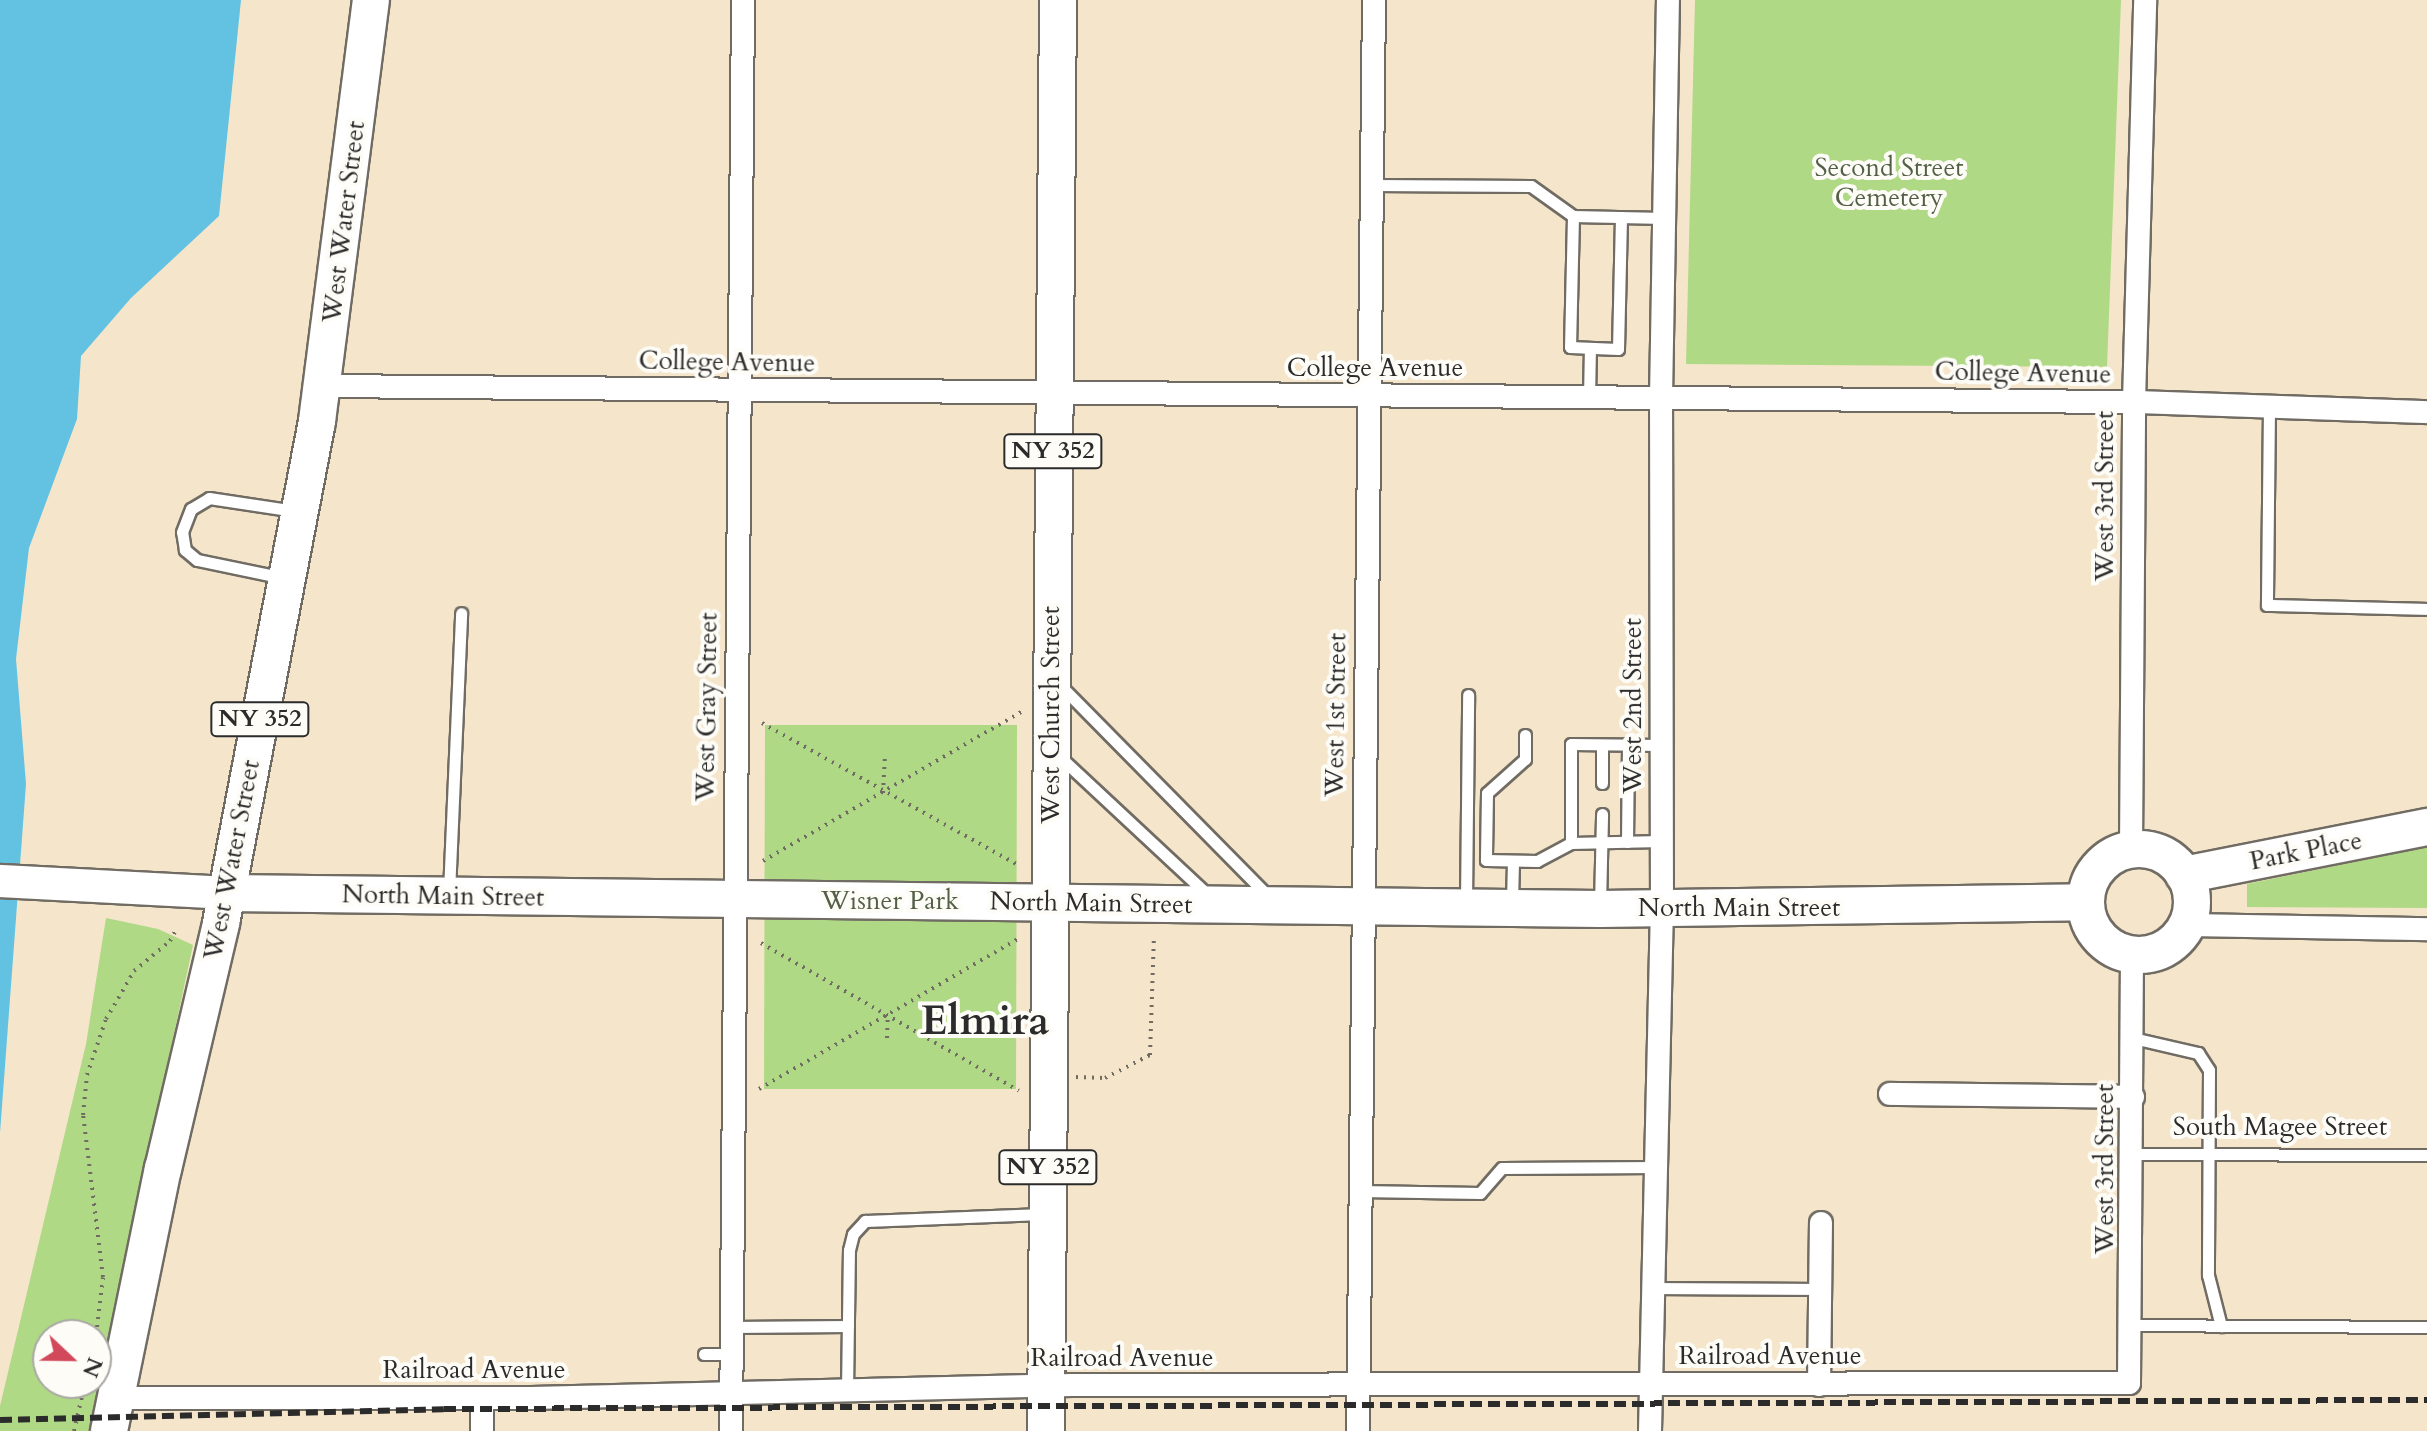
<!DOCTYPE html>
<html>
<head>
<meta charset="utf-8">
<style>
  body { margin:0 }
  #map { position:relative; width:2427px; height:1431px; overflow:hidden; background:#f4e5cb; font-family:Cardo,serif }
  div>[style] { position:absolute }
  .green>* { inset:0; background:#afd984 }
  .water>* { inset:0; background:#63c2e1 }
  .path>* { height:4px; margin-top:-2px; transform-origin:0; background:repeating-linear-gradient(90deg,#716c63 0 2px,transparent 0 8px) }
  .roads { filter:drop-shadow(2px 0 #716c63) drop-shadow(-2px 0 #716c63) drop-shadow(0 2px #716c63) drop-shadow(0 -2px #716c63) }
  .lane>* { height:11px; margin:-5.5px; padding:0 5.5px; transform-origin:5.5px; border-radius:5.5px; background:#fff }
  .street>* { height:22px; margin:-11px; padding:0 11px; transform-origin:11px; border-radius:11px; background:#fff }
  .secondary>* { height:32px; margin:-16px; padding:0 16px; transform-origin:16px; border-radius:16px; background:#fff }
  .primary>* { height:36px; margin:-18px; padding:0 18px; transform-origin:18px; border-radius:18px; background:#fff }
  .primary>.ring { margin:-18px; padding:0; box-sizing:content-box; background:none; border:36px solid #fff; border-radius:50% }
  .rail>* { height:6px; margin-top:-3px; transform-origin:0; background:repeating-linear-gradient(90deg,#2b2b2b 0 12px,transparent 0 18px) }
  span { translate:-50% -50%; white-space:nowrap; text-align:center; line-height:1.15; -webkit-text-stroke:8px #fdfcf7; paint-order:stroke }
  .shield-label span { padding:2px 6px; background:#fdfcf7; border:2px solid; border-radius:6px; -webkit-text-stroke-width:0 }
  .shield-label { font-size:24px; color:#2b2b2b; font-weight:700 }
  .park-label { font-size:26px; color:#535f46 }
  .street-label { font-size:26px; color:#2b2b2b }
  .town-label { font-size:42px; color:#2b2b2b; font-weight:700 }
  .north { position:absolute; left:32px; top:1319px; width:80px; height:80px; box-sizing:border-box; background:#fdfcf7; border:2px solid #a9a8a5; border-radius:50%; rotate:112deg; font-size:22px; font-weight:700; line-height:32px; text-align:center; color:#2b2b2b }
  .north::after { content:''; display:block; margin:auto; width:28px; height:36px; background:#d1495b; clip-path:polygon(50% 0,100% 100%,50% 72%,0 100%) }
</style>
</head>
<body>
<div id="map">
  <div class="green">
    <div style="clip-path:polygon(1695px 0,2121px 0,2107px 367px,1686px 364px)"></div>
    <div style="clip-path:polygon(765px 725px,1017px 725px,1016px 1089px,764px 1089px)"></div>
    <div style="clip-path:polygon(2427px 847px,2427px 908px,2247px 907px,2247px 884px)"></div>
    <div style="clip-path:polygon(evenodd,106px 918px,158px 929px,193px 945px,89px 1431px,0 1431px,0 1406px,86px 1044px,106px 918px,48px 1335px,96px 1335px,96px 1383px,48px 1383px,48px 1335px)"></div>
  </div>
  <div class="water">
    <div style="clip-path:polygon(0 0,241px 0,219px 216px,131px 298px,81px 356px,77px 419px,29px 548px,16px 659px,26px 784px,0 1133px)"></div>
  </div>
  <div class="path">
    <div style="left:762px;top:723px;width:295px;rotate:29deg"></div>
    <div style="left:883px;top:793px;width:36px;rotate:-87deg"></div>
    <div style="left:763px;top:861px;width:298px;rotate:-30deg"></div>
    <div style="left:761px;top:943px;width:297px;rotate:29.8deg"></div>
    <div style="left:887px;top:1038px;width:23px;rotate:-88deg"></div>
    <div style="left:1076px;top:1077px;width:29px;rotate:2deg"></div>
    <div style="left:1105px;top:1078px;width:51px;rotate:-27.1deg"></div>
    <div style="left:1150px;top:1055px;width:118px;rotate:-88.1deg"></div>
    <div style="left:759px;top:1089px;width:301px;rotate:-30.1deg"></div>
    <div style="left:96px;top:1335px;width:58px;rotate:-83.1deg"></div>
    <div style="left:103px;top:1277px;width:163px;rotate:-97deg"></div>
    <div style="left:83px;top:1115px;width:40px;rotate:-84.3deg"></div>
    <div style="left:87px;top:1075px;width:59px;rotate:-71.3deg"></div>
    <div style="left:106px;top:1019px;width:56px;rotate:-59.7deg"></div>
    <div style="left:134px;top:971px;width:47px;rotate:-39.8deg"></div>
    <div style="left:170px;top:941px;width:15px;rotate:-62deg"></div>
    <div style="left:74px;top:1431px;width:49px;rotate:-77.1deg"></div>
  </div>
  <div class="roads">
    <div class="lane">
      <div style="left:1372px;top:185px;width:159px;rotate:0.4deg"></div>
      <div style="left:1531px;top:186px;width:52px;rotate:35.5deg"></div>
      <div style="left:1573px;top:216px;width:91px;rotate:1.3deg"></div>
      <div style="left:1573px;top:216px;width:131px;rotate:91.3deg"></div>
      <div style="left:1570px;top:347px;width:48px;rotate:2.4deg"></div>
      <div style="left:1618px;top:349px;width:132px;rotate:-88.7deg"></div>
      <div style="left:1589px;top:398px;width:50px;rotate:-88.9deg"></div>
      <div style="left:2269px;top:407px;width:198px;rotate:90.6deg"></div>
      <div style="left:2267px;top:605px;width:160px;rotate:1.4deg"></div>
      <div style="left:284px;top:578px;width:89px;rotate:-168.3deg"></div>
      <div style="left:197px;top:560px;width:16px;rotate:-140deg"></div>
      <div style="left:185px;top:550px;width:18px;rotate:-99deg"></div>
      <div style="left:182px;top:532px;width:25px;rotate:-69deg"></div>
      <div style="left:191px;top:509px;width:21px;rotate:-31deg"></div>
      <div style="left:209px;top:498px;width:87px;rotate:8.6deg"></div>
      <div style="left:1060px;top:685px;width:295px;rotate:45.4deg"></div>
      <div style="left:1525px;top:735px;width:24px;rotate:90deg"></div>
      <div style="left:1525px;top:759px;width:51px;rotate:138.2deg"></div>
      <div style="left:1487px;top:793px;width:67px;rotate:90.9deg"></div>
      <div style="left:1486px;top:860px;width:51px;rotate:1.1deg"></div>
      <div style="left:1537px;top:861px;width:38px;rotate:-28deg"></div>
      <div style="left:1661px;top:745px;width:90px;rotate:-179.4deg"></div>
      <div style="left:1571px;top:744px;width:99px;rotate:90deg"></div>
      <div style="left:1571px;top:843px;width:90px;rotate:-1.3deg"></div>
      <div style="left:1060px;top:757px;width:202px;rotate:43deg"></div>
      <div style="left:1602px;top:783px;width:38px;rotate:-90deg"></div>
      <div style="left:1627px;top:842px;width:97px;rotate:-89.4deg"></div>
      <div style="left:449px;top:892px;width:279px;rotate:-87.5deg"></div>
      <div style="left:1466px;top:902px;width:207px;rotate:-89.4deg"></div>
      <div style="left:1512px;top:902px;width:41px;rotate:-88.6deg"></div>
      <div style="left:1600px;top:905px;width:91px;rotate:-88.7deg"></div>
      <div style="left:2133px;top:1038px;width:67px;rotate:13deg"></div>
      <div style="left:2198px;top:1053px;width:20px;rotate:57deg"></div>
      <div style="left:2209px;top:1070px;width:205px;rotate:90.3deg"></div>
      <div style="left:2208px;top:1275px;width:53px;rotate:75.7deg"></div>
      <div style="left:2133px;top:1154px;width:294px;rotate:0.2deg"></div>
      <div style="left:1360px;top:1191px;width:120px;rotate:1deg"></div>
      <div style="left:1480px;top:1193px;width:33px;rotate:-49deg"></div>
      <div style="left:1502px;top:1168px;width:155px;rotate:-0.4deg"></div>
      <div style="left:1654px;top:1288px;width:166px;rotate:0.3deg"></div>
      <div style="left:2133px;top:1325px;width:294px;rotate:0.4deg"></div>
      <div style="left:731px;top:1327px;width:117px;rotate:-0.5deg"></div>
      <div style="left:704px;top:1354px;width:27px"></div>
      <div style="left:847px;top:1391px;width:141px;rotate:-89.2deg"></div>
      <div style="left:849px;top:1250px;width:16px;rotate:-76deg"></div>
      <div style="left:853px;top:1234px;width:18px;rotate:-47deg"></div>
      <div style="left:865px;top:1221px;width:178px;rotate:-2.3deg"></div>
    </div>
    <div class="street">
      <div style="left:323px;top:386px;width:1811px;rotate:0.51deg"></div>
      <div style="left:2134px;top:402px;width:293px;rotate:2deg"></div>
      <div style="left:2131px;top:849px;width:447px;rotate:-89.6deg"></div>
      <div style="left:2134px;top:402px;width:402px;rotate:-88.4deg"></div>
      <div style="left:2186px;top:925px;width:241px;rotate:1deg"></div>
      <div style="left:1890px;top:1094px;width:243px;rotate:0.7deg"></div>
      <div style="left:1819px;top:1385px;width:162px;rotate:-89.3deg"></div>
      <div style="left:115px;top:1398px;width:416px"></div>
      <div style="left:531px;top:1398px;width:541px;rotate:-1.38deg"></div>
      <div style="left:1072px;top:1385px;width:1057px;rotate:-0.11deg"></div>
      <div style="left:2129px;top:1383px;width:429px;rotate:-89.6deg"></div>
      <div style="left:482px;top:1431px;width:33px;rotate:-90deg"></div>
      <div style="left:731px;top:1431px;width:1431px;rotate:-89.52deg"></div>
      <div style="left:1358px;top:1431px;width:1431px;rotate:-89.36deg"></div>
      <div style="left:1650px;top:1431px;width:523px;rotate:-88.69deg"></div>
      <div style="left:1662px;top:908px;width:510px;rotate:-90.11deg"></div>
      <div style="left:1661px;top:398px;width:398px;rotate:-89deg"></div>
    </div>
    <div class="secondary">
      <div style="left:0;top:881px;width:227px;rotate:3deg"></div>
    </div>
    <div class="primary">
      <div class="ring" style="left:2086px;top:849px;width:70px;height:70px"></div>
      <div style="left:2184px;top:875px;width:248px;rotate:-11.2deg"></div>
      <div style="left:227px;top:893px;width:1373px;rotate:0.67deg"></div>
      <div style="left:1600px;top:909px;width:486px;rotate:-0.8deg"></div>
      <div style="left:109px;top:1431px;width:268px;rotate:-78.4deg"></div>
      <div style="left:163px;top:1169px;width:253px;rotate:-76.7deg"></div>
      <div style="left:221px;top:923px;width:511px;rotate:-79.17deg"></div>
      <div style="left:317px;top:421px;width:424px;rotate:-82.7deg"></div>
      <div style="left:1046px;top:1431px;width:1431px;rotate:-89.52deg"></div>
    </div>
  </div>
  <div class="rail">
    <div style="left:0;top:1420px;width:444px;rotate:-1.4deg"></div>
    <div style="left:444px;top:1409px;width:1983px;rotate:-0.26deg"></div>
  </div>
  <div class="shield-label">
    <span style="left:1053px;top:451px">NY 352</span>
    <span style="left:260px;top:719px">NY 352</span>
    <span style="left:1048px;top:1167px">NY 352</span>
  </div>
  <div class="park-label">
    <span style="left:1889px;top:183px">Second Street<br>Cemetery</span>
    <span style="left:890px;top:901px">Wisner Park</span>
  </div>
  <div class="street-label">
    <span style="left:344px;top:222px;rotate:-83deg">West Water Street</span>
    <span style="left:727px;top:362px;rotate:1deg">College Avenue</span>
    <span style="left:1375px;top:368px">College Avenue</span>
    <span style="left:2023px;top:373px;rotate:1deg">College Avenue</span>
    <span style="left:2105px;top:496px;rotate:-90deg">West 3rd Street</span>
    <span style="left:1633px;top:706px;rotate:-90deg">West 2nd Street</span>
    <span style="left:707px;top:707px;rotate:-89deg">West Gray Street</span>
    <span style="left:1051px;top:715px;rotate:-90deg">West Church Street</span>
    <span style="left:1336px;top:715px;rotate:-89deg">West 1st Street</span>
    <span style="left:2306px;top:851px;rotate:-11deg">Park Place</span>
    <span style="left:232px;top:860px;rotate:-79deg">West Water Street</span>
    <span style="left:443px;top:896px;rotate:1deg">North Main Street</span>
    <span style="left:1091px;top:903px;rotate:1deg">North Main Street</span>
    <span style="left:1739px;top:908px">North Main Street</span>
    <span style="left:2280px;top:1127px">South Magee Street</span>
    <span style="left:2105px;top:1169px;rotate:-90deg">West 3rd Street</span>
    <span style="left:1770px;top:1356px">Railroad Avenue</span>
    <span style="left:1122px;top:1358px">Railroad Avenue</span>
    <span style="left:474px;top:1370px">Railroad Avenue</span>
  </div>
  <div class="town-label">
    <span style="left:985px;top:1021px">Elmira</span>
  </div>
  <div class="north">N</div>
</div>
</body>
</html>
